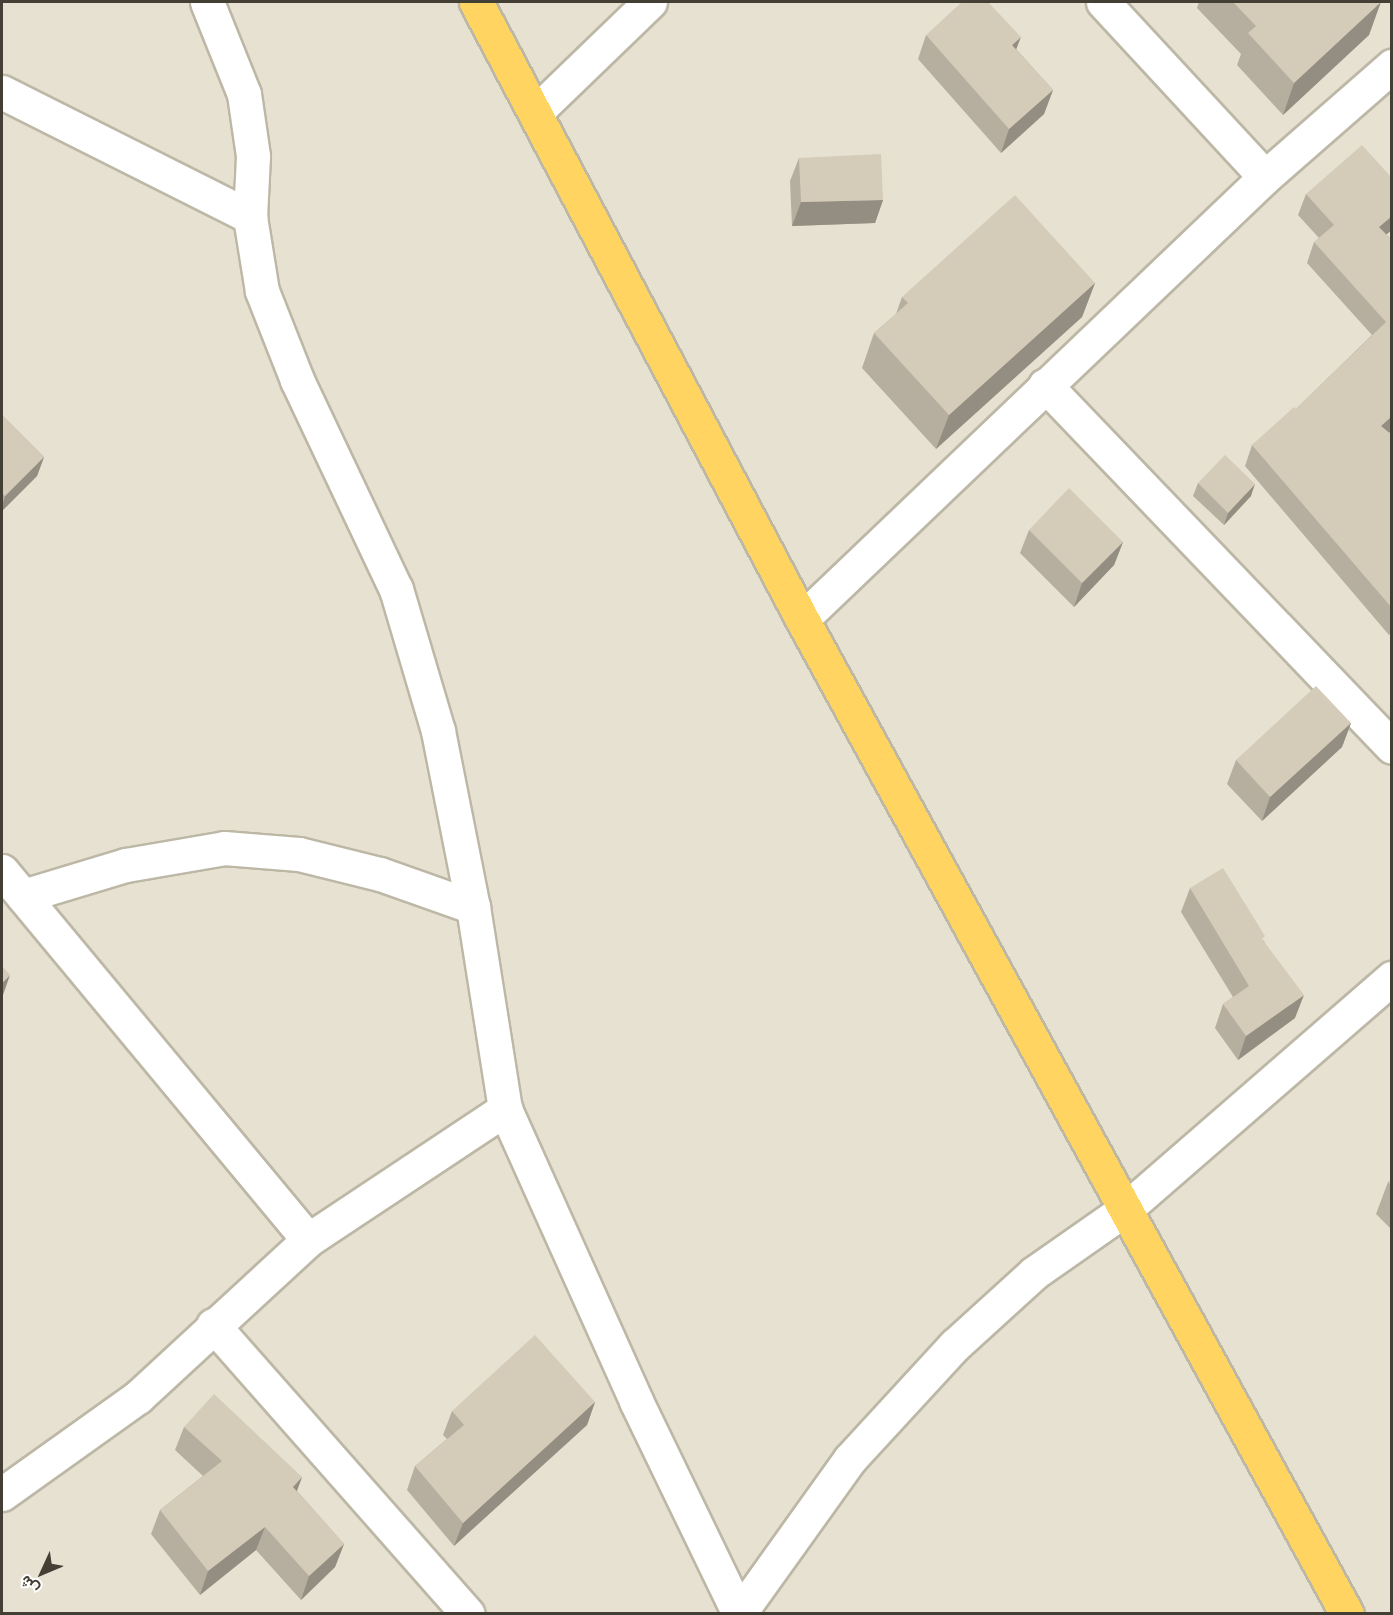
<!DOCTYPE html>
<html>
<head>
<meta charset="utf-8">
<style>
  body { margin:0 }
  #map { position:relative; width:1393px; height:1615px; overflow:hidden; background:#f2eee3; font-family:Quicksand,Vazirmatn,sans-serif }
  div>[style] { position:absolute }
  .residential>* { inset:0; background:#e6e1d1 }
  .roads { filter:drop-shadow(2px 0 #bdb7a6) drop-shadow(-2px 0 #bdb7a6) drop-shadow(0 2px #bdb7a6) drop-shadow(0 -2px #bdb7a6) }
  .street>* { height:33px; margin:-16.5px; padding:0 16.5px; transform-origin:16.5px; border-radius:16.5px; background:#fff }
  .highway>* { height:33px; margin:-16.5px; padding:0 16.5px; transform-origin:16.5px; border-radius:16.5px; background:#ffd461 }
  .wall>* { inset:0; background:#b6af9f }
  .shaded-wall>* { inset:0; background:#948e82 }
  .building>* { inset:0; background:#d4cbb9 }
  span { translate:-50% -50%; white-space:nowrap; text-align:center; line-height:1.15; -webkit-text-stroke:4.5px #fff; paint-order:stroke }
  .frame { position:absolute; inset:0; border:3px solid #443f34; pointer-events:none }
  .north { position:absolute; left:12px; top:1543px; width:60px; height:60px; -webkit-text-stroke:4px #fff; paint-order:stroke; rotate:226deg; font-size:16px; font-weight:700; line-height:24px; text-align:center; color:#443f34 }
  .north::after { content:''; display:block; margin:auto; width:21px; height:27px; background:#443f34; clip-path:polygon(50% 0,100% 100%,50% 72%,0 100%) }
</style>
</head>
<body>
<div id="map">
  <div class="residential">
    <div style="clip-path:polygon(2px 2px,1391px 2px,1391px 1613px,2px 1613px)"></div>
  </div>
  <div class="roads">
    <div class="street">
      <div style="left:207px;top:2px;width:99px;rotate:68.1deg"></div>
      <div style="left:244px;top:94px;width:63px;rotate:81.7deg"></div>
      <div style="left:253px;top:156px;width:61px;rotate:92.8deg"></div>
      <div style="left:250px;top:217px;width:75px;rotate:80.8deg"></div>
      <div style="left:262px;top:291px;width:96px;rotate:68.5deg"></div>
      <div style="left:297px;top:380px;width:231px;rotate:64.7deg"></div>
      <div style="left:396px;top:589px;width:148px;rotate:73.5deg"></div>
      <div style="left:438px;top:731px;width:179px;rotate:78.8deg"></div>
      <div style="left:473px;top:907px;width:205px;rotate:81deg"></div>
      <div style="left:505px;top:1109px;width:320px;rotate:65.8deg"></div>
      <div style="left:636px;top:1401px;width:237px;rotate:64.2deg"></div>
      <div style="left:1103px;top:2px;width:238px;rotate:47.2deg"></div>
      <div style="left:2px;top:92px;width:278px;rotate:26.7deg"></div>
      <div style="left:537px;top:111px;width:157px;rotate:-44deg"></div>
      <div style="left:1045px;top:385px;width:501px;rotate:46.21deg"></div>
      <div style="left:802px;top:619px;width:640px;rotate:-43.67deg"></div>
      <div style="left:1265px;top:177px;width:169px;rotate:-41.2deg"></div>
      <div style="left:2px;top:871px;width:479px;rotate:50.3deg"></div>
      <div style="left:23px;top:896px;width:108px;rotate:-16.8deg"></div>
      <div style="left:126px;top:865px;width:99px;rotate:-9.8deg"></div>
      <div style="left:224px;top:848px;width:75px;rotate:4.6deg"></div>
      <div style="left:299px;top:854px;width:83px;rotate:13.9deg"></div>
      <div style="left:380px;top:874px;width:99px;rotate:19.5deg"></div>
      <div style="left:213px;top:1325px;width:385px;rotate:48.6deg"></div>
      <div style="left:2px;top:1494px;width:167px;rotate:-35.5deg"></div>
      <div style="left:138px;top:1397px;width:231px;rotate:-42.7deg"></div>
      <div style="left:308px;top:1240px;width:237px;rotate:-33.6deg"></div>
      <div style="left:739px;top:1614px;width:191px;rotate:-54.4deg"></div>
      <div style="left:850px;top:1459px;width:155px;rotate:-47.4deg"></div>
      <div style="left:955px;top:1345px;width:107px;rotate:-42.3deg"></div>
      <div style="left:1034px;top:1273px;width:113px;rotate:-35deg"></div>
      <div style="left:1127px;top:1208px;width:351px;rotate:-41deg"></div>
    </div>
    <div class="highway">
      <div style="left:476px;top:2px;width:698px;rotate:62.15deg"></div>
      <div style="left:802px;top:619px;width:1134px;rotate:61.29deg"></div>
    </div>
  </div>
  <div class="wall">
    <div style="clip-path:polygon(1199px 2px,1380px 2px,1369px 35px,1283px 115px,1237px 65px,1241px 54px,1197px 8px)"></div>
    <div style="clip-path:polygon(926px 35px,1016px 49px,1053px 90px,1044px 114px,1001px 153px,918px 59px)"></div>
    <div style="clip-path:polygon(799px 158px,883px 200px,875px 223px,792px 226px,790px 181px)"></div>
    <div style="clip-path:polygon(1392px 178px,1392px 230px,1386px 234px,1392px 240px,1392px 430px,1389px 433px,1392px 435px,1392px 633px,1389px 635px,1245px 466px,1252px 445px,1296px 409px,1372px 335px,1307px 263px,1314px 242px,1319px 238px,1298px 215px,1306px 194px)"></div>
    <div style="clip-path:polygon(1095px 283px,1082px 317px,936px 449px,862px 368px,874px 333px,896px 314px,902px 297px)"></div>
    <div style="clip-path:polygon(2px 415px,44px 457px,37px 476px,2px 511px)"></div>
    <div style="clip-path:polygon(1198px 483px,1251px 496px,1224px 525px,1193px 496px)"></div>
    <div style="clip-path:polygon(1029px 530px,1123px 542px,1114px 565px,1074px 607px,1020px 553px)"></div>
    <div style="clip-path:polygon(1351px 723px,1342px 747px,1262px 821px,1227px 784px,1236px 760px)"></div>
    <div style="clip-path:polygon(1190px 888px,1264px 941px,1295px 1018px,1238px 1060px,1215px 1028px,1223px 1004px,1233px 997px,1181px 912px)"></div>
    <div style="clip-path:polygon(1392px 1179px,1392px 1230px,1376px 1214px,1388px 1182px)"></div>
    <div style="clip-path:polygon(595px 1402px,587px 1425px,454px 1546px,407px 1490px,415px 1466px,447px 1439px,443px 1435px,452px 1411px)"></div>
    <div style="clip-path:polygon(184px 1427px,302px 1477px,297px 1491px,344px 1544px,335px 1567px,301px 1600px,256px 1550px,200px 1595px,151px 1534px,160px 1510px,203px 1476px,175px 1450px)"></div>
  </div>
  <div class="shaded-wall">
    <div style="clip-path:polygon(1381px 2px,1369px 35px,1283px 115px,1294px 83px)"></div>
    <div style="clip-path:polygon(1021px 37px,1012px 60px,1012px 45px)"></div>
    <div style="clip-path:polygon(1053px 90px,1044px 114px,1001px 153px,1009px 129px)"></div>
    <div style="clip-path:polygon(883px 200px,875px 223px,792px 226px,801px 202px)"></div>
    <div style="clip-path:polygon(1392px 216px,1392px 230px,1371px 247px,1379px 227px)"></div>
    <div style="clip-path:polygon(1095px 283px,1082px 317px,936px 449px,949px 415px)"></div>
    <div style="clip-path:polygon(1392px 416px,1392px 430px,1374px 447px,1381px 426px)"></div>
    <div style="clip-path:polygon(44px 457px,37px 476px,2px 511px,2px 506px,5px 496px)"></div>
    <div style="clip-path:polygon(1255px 484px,1251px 496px,1224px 525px,1228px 513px)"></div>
    <div style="clip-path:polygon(1123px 542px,1114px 565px,1074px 607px,1082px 583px)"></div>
    <div style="clip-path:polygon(1351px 723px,1342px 747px,1262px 821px,1270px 797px)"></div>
    <div style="clip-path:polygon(10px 975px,3px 995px,2px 996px,2px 983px)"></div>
    <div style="clip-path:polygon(1304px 995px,1295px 1018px,1238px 1060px,1246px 1036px)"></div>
    <div style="clip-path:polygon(595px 1402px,587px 1425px,454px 1546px,463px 1523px)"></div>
    <div style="clip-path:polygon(302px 1477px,293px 1501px,293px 1487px)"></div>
    <div style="clip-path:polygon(265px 1527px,256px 1550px,200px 1595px,208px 1571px)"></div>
    <div style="clip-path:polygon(344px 1544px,335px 1567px,301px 1600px,309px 1576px)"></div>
  </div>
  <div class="building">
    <div style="clip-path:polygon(962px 2px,988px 2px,1021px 37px,1012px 45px,1053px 90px,1009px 129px,926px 35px)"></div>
    <div style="clip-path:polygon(1233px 2px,1381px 2px,1294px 83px,1248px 33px,1256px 26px)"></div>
    <div style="clip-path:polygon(1362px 145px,1392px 178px,1392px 216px,1379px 227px,1392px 240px,1392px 416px,1381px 426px,1392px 435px,1392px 608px,1252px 445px,1294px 407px,1296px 409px,1386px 322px,1314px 242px,1334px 225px,1306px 194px)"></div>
    <div style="clip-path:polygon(881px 154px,883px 200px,801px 202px,799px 158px)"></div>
    <div style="clip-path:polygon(1015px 195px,1095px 283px,949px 415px,874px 333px,908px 303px,902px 297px)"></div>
    <div style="clip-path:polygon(2px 415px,44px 457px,5px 496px,2px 493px)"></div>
    <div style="clip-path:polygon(1225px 455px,1255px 484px,1228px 513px,1198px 483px)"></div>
    <div style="clip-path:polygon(1069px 488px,1123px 542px,1082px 583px,1029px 530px)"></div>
    <div style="clip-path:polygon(1316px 686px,1351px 723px,1270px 797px,1236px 760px)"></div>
    <div style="clip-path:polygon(1223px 868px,1265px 936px,1262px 939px,1304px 995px,1246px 1036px,1223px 1004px,1249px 986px,1190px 888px)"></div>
    <div style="clip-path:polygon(2px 966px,10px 975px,2px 983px)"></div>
    <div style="clip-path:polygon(1392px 1179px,1392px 1187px,1388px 1182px)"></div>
    <div style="clip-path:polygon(535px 1335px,595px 1402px,463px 1523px,415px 1466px,464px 1425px,452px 1411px)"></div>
    <div style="clip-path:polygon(214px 1394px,302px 1477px,293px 1487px,344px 1544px,309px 1576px,265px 1527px,208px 1571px,160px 1510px,222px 1461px,184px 1427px)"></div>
  </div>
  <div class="frame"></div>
  <div class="north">ش</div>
</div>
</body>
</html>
